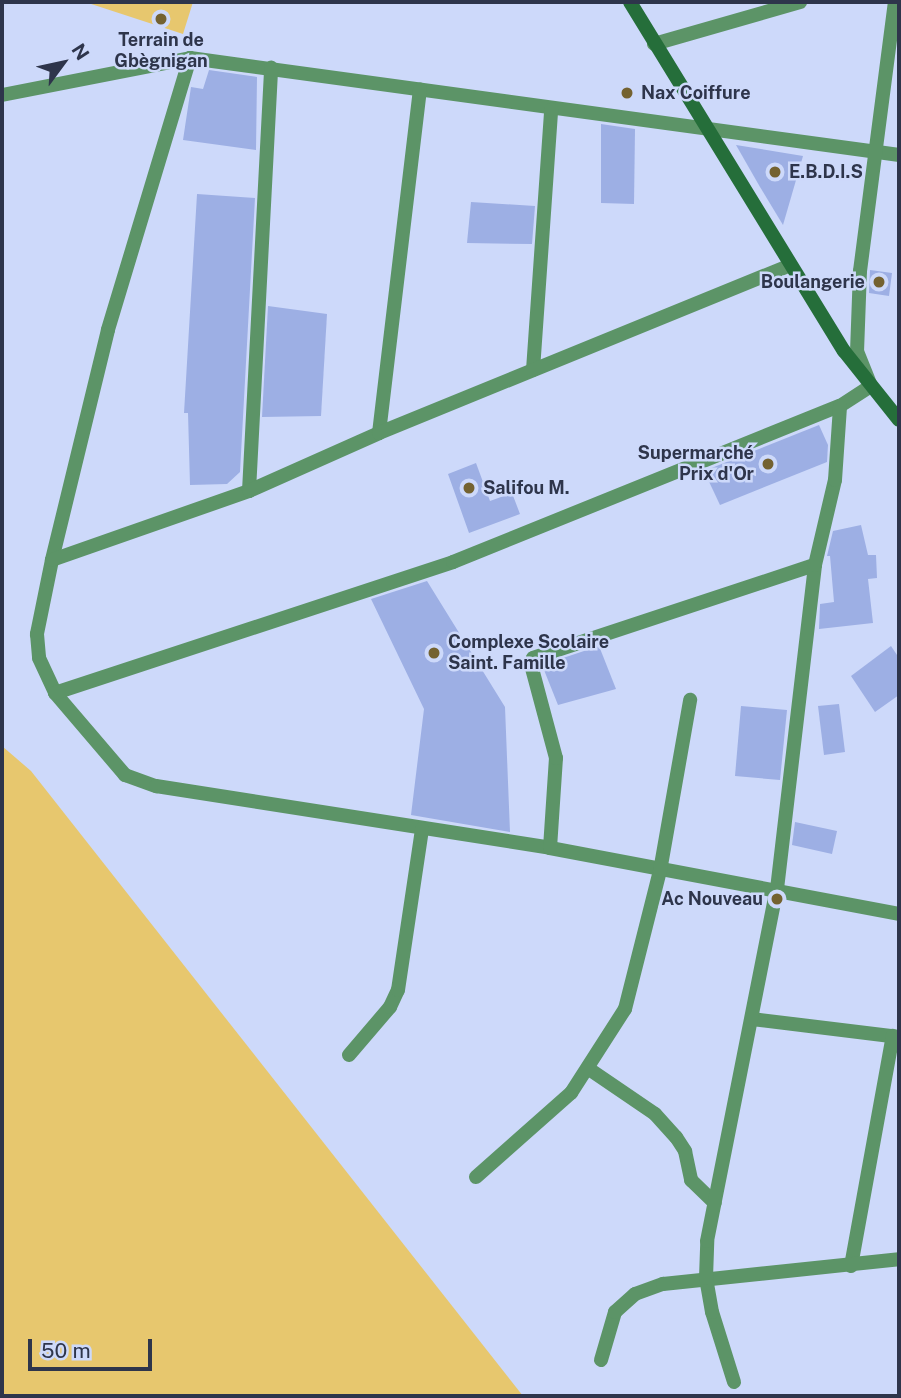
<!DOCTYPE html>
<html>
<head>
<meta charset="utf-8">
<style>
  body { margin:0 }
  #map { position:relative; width:901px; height:1398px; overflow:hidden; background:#cdd9fa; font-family:"Public Sans",sans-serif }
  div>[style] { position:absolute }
  .green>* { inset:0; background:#e7c76e }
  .building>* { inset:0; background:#9dafe4 }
  .minor>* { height:14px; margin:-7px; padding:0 7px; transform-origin:7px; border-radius:7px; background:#5c9467 }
  .secondary>* { height:14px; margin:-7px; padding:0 7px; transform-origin:7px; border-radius:7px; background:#256e3a }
  .dots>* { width:19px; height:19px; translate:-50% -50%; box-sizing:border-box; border:4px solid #cdd9fa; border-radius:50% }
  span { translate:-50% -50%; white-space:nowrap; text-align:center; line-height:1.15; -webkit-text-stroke:5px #cdd9fa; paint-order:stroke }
  .poi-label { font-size:18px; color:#2e354b; font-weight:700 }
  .left { translate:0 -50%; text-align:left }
  .right { translate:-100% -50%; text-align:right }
  .frame { position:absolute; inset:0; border:4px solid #2e354b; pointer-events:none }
  .north { position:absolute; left:28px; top:28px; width:70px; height:70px; -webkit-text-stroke:5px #cdd9fa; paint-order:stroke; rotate:57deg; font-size:19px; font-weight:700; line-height:28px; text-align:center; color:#2e354b }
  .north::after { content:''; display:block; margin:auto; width:24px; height:32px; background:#2e354b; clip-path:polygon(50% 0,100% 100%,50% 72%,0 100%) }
  .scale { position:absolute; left:28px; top:1339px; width:124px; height:32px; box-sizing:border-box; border:4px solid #2e354b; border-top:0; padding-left:9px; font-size:21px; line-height:24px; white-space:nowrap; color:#2e354b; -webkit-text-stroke:5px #cdd9fa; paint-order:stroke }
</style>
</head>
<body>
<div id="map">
  <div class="green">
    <div style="clip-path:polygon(85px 2px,193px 2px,183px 34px)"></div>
    <div style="clip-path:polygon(2px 746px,31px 771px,523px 1396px,2px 1396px)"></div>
  </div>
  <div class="building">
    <div style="clip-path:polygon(209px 70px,257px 77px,256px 150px,183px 140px,191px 87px,203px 89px)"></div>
    <div style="clip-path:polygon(601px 124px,635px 129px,634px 204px,601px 203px)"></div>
    <div style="clip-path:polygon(736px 145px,803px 156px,783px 225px,760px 187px)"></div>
    <div style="clip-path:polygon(197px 194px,255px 198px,240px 472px,227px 484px,190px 485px,188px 413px,184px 413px)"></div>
    <div style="clip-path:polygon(471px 202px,535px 206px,532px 244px,467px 243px)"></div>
    <div style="clip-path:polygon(870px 270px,892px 273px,889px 296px,869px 293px)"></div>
    <div style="clip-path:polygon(268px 306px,327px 314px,321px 416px,262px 417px)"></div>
    <div style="clip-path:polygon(819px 425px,828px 445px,827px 462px,720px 505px,704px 471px)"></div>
    <div style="clip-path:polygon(476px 463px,490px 501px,512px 493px,520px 514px,469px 533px,448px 474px)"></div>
    <div style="clip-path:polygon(861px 525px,868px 555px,876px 555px,877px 578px,868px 579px,873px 623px,819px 629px,820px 604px,834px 602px,830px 556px,827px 556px,833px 531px)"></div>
    <div style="clip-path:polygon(427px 581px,505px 707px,510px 832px,411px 815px,424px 709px,371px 599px)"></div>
    <div style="clip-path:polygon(599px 646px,616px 689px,558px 705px,542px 665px)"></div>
    <div style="clip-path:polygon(891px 646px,899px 658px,899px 695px,875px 712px,851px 676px)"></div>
    <div style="clip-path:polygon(839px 704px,845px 752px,824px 755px,818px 706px)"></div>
    <div style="clip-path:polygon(741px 706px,787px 710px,780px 780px,735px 776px)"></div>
    <div style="clip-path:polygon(795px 822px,837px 831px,832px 854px,792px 845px)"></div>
  </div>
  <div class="minor">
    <div style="left:654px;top:44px;width:152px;rotate:-16deg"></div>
    <div style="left:190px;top:58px;width:284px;rotate:106.8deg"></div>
    <div style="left:108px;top:330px;width:237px;rotate:103.7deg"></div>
    <div style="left:52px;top:560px;width:76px;rotate:101.5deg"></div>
    <div style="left:37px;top:634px;width:24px;rotate:85deg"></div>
    <div style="left:39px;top:658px;width:38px;rotate:65deg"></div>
    <div style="left:55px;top:693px;width:108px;rotate:49.5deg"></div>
    <div style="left:125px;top:775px;width:33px;rotate:20deg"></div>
    <div style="left:156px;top:786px;width:399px;rotate:8.9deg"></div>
    <div style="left:550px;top:848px;width:355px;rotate:10.7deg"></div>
    <div style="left:2px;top:95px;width:192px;rotate:-11.1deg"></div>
    <div style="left:190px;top:58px;width:716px;rotate:7.79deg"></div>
    <div style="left:533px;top:370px;width:261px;rotate:-86deg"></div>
    <div style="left:379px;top:433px;width:346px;rotate:-83.2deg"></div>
    <div style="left:249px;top:491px;width:424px;rotate:-87deg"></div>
    <div style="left:52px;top:560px;width:209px;rotate:-19.3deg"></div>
    <div style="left:249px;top:491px;width:142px;rotate:-24deg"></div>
    <div style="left:379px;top:433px;width:443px;rotate:-22.2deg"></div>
    <div style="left:55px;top:693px;width:419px;rotate:-18.2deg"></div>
    <div style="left:453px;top:562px;width:417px;rotate:-22deg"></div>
    <div style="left:840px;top:406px;width:37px;rotate:-33deg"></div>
    <div style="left:871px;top:386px;width:37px;rotate:-112deg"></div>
    <div style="left:857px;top:352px;width:81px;rotate:-87.9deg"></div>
    <div style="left:860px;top:271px;width:271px;rotate:-82.6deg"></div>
    <div style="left:550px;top:848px;width:90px;rotate:-86.2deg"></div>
    <div style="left:556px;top:758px;width:96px;rotate:-105deg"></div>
    <div style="left:531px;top:665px;width:7px;rotate:-74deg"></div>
    <div style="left:533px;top:658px;width:297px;rotate:-18.3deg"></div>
    <div style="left:752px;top:1019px;width:148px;rotate:7deg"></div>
    <div style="left:349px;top:1055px;width:63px;rotate:-49.5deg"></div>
    <div style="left:390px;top:1007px;width:19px;rotate:-65deg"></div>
    <div style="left:398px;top:990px;width:163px;rotate:-81.5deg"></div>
    <div style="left:589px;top:1069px;width:80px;rotate:34.3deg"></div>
    <div style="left:655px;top:1114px;width:31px;rotate:48deg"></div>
    <div style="left:676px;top:1137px;width:17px;rotate:57deg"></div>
    <div style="left:685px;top:1151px;width:30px;rotate:78deg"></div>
    <div style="left:691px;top:1180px;width:33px;rotate:44deg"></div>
    <div style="left:476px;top:1177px;width:127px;rotate:-41.5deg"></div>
    <div style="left:571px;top:1093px;width:100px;rotate:-57.3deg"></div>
    <div style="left:625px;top:1009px;width:142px;rotate:-75.8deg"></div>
    <div style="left:660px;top:871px;width:174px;rotate:-80deg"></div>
    <div style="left:851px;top:1266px;width:234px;rotate:-79.7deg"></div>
    <div style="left:601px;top:1360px;width:50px;rotate:-73.7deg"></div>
    <div style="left:615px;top:1312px;width:27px;rotate:-42deg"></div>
    <div style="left:635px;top:1294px;width:30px;rotate:-20deg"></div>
    <div style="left:663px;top:1284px;width:237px;rotate:-6deg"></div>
    <div style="left:734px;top:1382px;width:73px;rotate:-107.4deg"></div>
    <div style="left:712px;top:1312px;width:35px;rotate:-100deg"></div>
    <div style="left:706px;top:1278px;width:37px;rotate:-88deg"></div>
    <div style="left:707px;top:1241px;width:359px;rotate:-78.8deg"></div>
    <div style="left:777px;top:889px;width:326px;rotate:-83.3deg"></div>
    <div style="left:815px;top:565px;width:87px;rotate:-76.8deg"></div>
    <div style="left:835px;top:480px;width:74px;rotate:-86.1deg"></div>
  </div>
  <div class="secondary">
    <div style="left:630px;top:2px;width:409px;rotate:58.5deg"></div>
    <div style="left:844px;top:351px;width:88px;rotate:51.4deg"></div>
  </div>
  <div class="dots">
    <div style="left:161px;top:19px;background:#746230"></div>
    <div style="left:627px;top:93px;background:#746230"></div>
    <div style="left:775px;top:172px;background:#746230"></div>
    <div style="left:879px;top:282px;background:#746230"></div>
    <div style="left:768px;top:464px;background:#746230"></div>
    <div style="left:469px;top:488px;background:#746230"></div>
    <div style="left:434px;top:653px;background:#746230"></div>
    <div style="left:777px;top:899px;background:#746230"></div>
  </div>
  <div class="poi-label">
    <span style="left:161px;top:51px">Terrain de<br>Gbègnigan</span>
    <span class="left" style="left:641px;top:93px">Nax Coiffure</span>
    <span class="left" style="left:789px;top:172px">E.B.D.I.S</span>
    <span class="right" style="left:865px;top:282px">Boulangerie</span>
    <span class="right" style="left:754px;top:464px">Supermarché<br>Prix d'Or</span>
    <span class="left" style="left:483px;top:488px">Salifou M.</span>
    <span class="left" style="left:448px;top:653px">Complexe Scolaire<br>Saint. Famille</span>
    <span class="right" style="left:763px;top:899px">Ac Nouveau</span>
  </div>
  <div class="frame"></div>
  <div class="north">N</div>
  <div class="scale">50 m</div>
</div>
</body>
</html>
